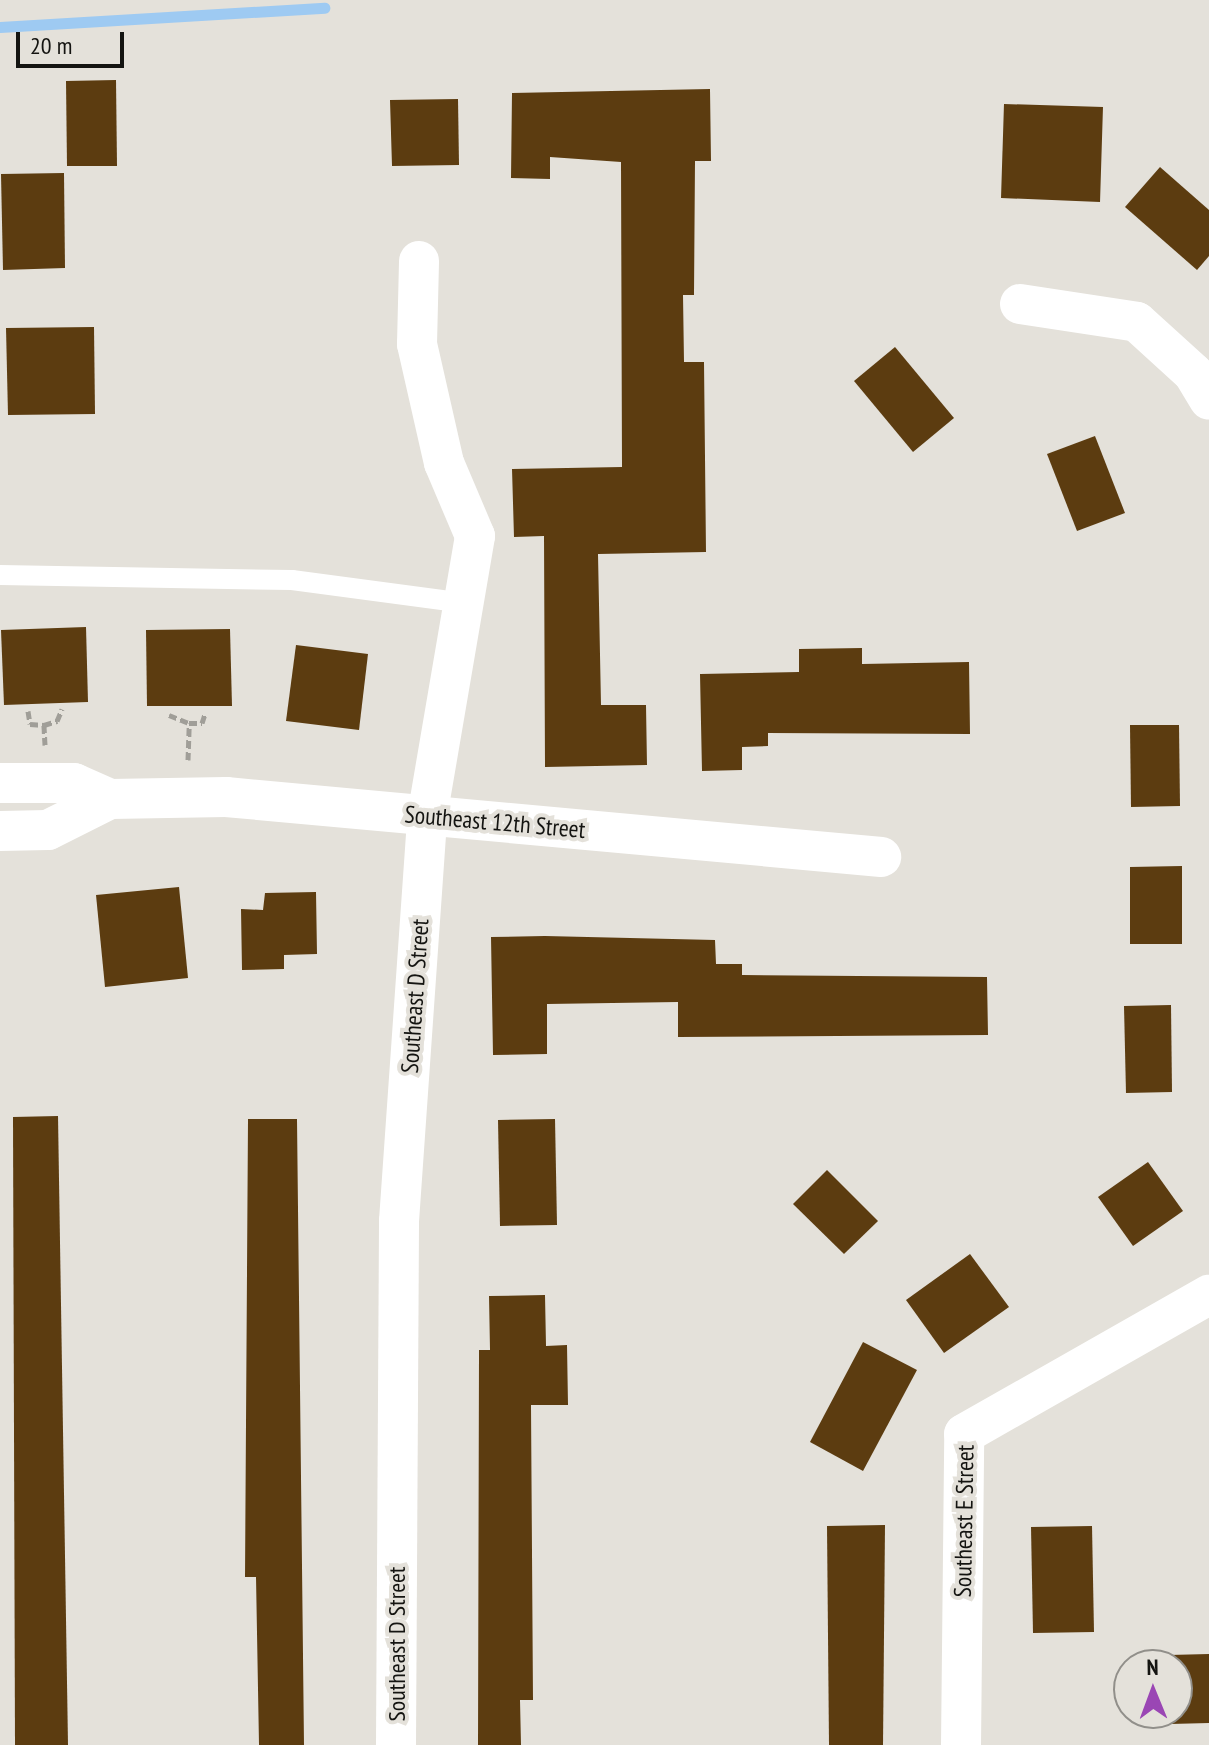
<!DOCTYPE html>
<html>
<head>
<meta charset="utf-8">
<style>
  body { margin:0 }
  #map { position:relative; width:1209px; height:1745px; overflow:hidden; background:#e4e1da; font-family:"PT Sans Narrow",sans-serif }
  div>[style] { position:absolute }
  .stream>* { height:11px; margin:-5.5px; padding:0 5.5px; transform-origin:5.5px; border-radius:5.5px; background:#9ecaf2 }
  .building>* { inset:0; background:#5c3c10 }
  .path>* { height:5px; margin-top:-2.5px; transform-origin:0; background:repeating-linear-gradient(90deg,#a09e98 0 8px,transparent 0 12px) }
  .service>* { height:20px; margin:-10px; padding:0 10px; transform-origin:10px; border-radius:10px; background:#fff }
  .minor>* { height:40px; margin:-20px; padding:0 20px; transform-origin:20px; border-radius:20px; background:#fff }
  span { translate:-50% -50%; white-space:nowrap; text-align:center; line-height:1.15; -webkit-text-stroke:8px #e4e1da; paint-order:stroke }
  .street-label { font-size:24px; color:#141411 }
  .north { position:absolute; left:1113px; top:1649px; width:80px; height:80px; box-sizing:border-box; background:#e4e1da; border:2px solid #918f8a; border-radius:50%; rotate:359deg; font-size:22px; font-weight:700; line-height:32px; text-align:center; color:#141411 }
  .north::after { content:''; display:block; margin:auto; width:28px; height:36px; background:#9a46b4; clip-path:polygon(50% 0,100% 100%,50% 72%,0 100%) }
  .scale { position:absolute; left:16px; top:32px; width:108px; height:36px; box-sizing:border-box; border:4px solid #141411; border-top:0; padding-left:10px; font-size:24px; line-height:28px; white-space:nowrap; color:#141411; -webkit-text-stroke:6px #e4e1da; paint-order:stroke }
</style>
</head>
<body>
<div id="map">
  <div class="stream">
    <div style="left:0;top:27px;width:325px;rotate:-3.4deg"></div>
  </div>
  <div class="building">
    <div style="clip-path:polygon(116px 80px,117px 166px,67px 166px,66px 81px)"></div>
    <div style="clip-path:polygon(710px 89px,711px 161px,695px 161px,694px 295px,683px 295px,684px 362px,704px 362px,706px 552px,598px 554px,601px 705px,646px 705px,647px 765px,545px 767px,544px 536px,514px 537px,512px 469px,622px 467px,621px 162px,550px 157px,550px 179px,511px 178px,512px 93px)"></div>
    <div style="clip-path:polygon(458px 99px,459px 165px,392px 166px,390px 100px)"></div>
    <div style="clip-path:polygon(1004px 104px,1103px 107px,1100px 202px,1001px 198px)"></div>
    <div style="clip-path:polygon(1160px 167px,1209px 210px,1209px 256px,1197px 270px,1125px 207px)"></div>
    <div style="clip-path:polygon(64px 173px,65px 268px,3px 270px,1px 174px)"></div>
    <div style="clip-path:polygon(94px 327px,95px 414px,8px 415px,6px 328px)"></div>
    <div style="clip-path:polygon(895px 347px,954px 418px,913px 452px,854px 381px)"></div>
    <div style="clip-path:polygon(1095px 436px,1125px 513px,1077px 531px,1047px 454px)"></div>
    <div style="clip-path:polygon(86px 627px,88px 702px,4px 705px,1px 630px)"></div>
    <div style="clip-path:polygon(230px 629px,232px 706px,147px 706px,146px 630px)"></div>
    <div style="clip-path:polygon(296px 645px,368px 654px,359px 730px,286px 721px)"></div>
    <div style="clip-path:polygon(862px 648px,862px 664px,969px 662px,970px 734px,768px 733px,768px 746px,742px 747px,742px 770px,702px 771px,700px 674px,799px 672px,799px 649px)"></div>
    <div style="clip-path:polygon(1130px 725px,1179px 725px,1180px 806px,1131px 807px)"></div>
    <div style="clip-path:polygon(1182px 866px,1182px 944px,1130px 944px,1130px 867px)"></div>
    <div style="clip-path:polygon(179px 887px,188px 978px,105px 987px,96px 895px)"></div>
    <div style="clip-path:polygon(316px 892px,317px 954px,284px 955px,284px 969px,242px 970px,241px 909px,263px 910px,265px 893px)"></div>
    <div style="clip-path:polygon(545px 936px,715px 940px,716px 964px,742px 964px,742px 975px,987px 977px,988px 1035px,678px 1037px,678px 1002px,547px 1004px,547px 1054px,493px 1055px,491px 937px)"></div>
    <div style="clip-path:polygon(1171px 1005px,1172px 1092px,1126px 1093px,1124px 1006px)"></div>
    <div style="clip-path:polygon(58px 1116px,68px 1745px,15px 1745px,13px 1117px)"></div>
    <div style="clip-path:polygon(248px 1119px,297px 1119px,304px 1745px,259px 1745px,256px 1577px,245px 1577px)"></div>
    <div style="clip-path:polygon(555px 1119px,557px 1225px,500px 1226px,498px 1120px)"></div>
    <div style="clip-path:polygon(1148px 1162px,1183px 1211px,1133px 1246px,1098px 1197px)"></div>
    <div style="clip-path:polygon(827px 1170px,878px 1221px,844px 1254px,793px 1204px)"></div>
    <div style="clip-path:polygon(970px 1254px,1009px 1307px,944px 1353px,906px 1300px)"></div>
    <div style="clip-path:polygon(545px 1295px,546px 1346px,567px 1345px,568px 1405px,531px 1405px,533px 1700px,520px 1700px,521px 1745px,478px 1745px,479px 1350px,490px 1350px,489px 1296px)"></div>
    <div style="clip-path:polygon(863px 1342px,917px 1370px,863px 1471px,810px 1442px)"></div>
    <div style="clip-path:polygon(885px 1525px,883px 1745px,829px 1745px,827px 1526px)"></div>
    <div style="clip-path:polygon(1092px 1526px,1094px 1632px,1033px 1633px,1031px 1527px)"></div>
    <div style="clip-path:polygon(1209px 1654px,1209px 1723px,1170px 1724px,1177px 1665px,1169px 1665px,1169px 1655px)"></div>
  </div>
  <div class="path">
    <div style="left:28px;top:711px;width:13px;rotate:81deg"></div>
    <div style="left:30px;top:724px;width:14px;rotate:4deg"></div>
    <div style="left:169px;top:715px;width:22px;rotate:22deg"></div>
    <div style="left:45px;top:745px;width:20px;rotate:-93deg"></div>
    <div style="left:44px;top:725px;width:14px;rotate:-17deg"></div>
    <div style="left:57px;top:721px;width:13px;rotate:-67deg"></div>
    <div style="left:188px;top:760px;width:37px;rotate:-88deg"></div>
    <div style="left:189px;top:723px;width:13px"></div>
    <div style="left:202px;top:723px;width:9px;rotate:-72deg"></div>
  </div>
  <div class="service">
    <div style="left:0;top:575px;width:292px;rotate:1deg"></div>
    <div style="left:292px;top:580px;width:174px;rotate:7.6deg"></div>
  </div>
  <div class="minor">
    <div style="left:1020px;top:304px;width:118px;rotate:8.7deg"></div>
    <div style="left:1137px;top:322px;width:76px;rotate:42.3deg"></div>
    <div style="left:1193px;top:373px;width:31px;rotate:59deg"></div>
    <div style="left:0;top:783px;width:74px"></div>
    <div style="left:74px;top:783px;width:39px;rotate:24deg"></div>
    <div style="left:0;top:831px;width:48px;rotate:-1.2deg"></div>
    <div style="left:48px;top:830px;width:69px;rotate:-26.6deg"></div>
    <div style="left:110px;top:799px;width:116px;rotate:-1deg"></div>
    <div style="left:226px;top:797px;width:658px;rotate:5.23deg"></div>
    <div style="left:396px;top:1745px;width:524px;rotate:-89.67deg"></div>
    <div style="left:399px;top:1221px;width:405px;rotate:-86deg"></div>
    <div style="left:427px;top:817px;width:285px;rotate:-80.3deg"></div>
    <div style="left:475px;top:536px;width:79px;rotate:-113deg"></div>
    <div style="left:444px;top:463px;width:122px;rotate:-102.8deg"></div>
    <div style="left:417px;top:344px;width:83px;rotate:-88.6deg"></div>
    <div style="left:961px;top:1745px;width:311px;rotate:-89.4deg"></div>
    <div style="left:964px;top:1434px;width:282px;rotate:-29.6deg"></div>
  </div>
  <div class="street-label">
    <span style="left:495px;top:822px;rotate:5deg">Southeast 12th Street</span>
    <span style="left:415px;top:996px;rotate:-86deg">Southeast D Street</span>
    <span style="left:964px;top:1521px;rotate:-89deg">Southeast E Street</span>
    <span style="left:397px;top:1644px;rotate:-90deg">Southeast D Street</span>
  </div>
  <div class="north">N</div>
  <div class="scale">20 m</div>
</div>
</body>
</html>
